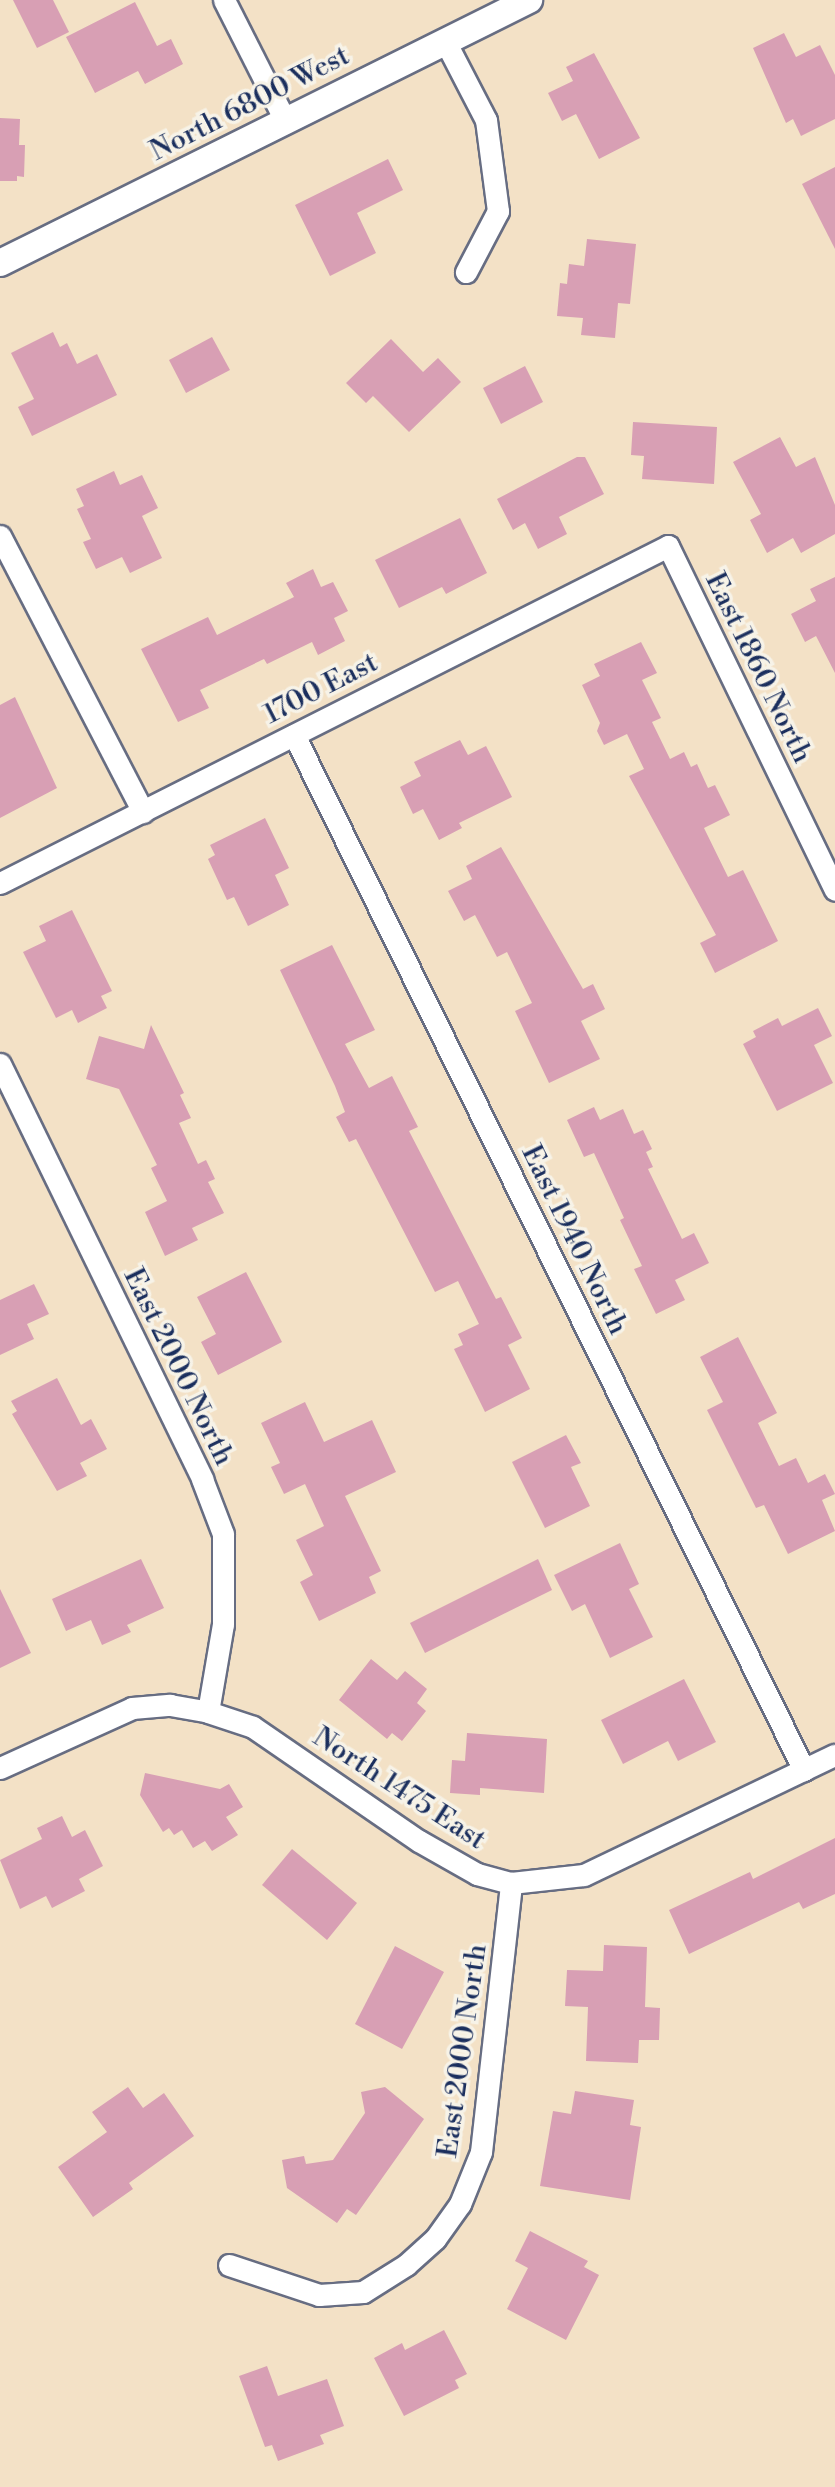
<!DOCTYPE html>
<html>
<head>
<meta charset="utf-8">
<style>
  body { margin:0 }
  #map { position:relative; width:835px; height:2487px; overflow:hidden; background:#f3e1c6; font-family:"Libre Bodoni",serif }
  div>[style] { position:absolute }
  .building>* { inset:0; background:#d89fb4 }
  .roads { filter:drop-shadow(2px 0 #676d82) drop-shadow(-2px 0 #676d82) drop-shadow(0 2px #676d82) drop-shadow(0 -2px #676d82) }
  .minor>* { height:21px; margin:-10.5px; padding:0 10.5px; transform-origin:10.5px; border-radius:10.5px; background:#fff }
  .tertiary>* { height:26px; margin:-13px; padding:0 13px; transform-origin:13px; border-radius:13px; background:#fff }
  span { translate:-50% -50%; white-space:nowrap; text-align:center; line-height:1.15; -webkit-text-stroke:7px #f7f3e8; paint-order:stroke }
  .street-label { font-size:28px; color:#1b2f5e }
</style>
</head>
<body>
<div id="map">
  <div class="building">
    <div style="clip-path:polygon(13px 0,53px 0,69px 32px,37px 48px)"></div>
    <div style="clip-path:polygon(135px 2px,157px 46px,171px 39px,183px 64px,145px 84px,138px 71px,95px 93px,66px 37px)"></div>
    <div style="clip-path:polygon(784px 33px,796px 57px,820px 45px,835px 75px,835px 119px,801px 136px,793px 119px,786px 123px,753px 48px)"></div>
    <div style="clip-path:polygon(594px 53px,640px 138px,599px 159px,576px 114px,562px 121px,548px 93px,573px 81px,566px 67px)"></div>
    <div style="clip-path:polygon(0 118px,20px 119px,19px 145px,25px 145px,24px 177px,17px 176px,17px 181px,0 181px)"></div>
    <div style="clip-path:polygon(388px 159px,403px 190px,357px 213px,376px 253px,330px 276px,295px 205px)"></div>
    <div style="clip-path:polygon(835px 167px,835px 249px,802px 184px)"></div>
    <div style="clip-path:polygon(587px 239px,636px 244px,630px 304px,618px 303px,615px 338px,581px 335px,583px 318px,557px 316px,560px 283px,567px 284px,569px 264px,584px 266px)"></div>
    <div style="clip-path:polygon(53px 332px,60px 347px,67px 343px,77px 364px,97px 354px,117px 395px,32px 436px,18px 407px,34px 399px,11px 353px)"></div>
    <div style="clip-path:polygon(212px 337px,230px 370px,186px 393px,169px 360px)"></div>
    <div style="clip-path:polygon(391px 339px,423px 372px,438px 358px,461px 382px,409px 432px,373px 396px,366px 403px,346px 383px)"></div>
    <div style="clip-path:polygon(525px 366px,543px 402px,501px 424px,483px 388px)"></div>
    <div style="clip-path:polygon(633px 422px,717px 427px,714px 484px,642px 479px,644px 456px,631px 455px)"></div>
    <div style="clip-path:polygon(780px 437px,796px 467px,815px 457px,835px 505px,835px 534px,801px 553px,793px 538px,767px 553px,750px 520px,761px 514px,733px 462px)"></div>
    <div style="clip-path:polygon(577px 457px,585px 457px,604px 494px,559px 517px,567px 534px,538px 549px,525px 523px,513px 530px,497px 499px)"></div>
    <div style="clip-path:polygon(114px 471px,120px 485px,142px 475px,158px 508px,142px 516px,162px 558px,130px 573px,122px 557px,96px 569px,83px 542px,91px 539px,77px 509px,84px 506px,76px 489px)"></div>
    <div style="clip-path:polygon(460px 518px,487px 573px,446px 594px,442px 587px,399px 608px,375px 560px)"></div>
    <div style="clip-path:polygon(313px 569px,321px 587px,333px 582px,348px 611px,334px 618px,345px 641px,318px 655px,312px 642px,267px 664px,264px 659px,200px 690px,209px 708px,178px 722px,141px 649px,208px 617px,217px 635px,294px 597px,286px 583px)"></div>
    <div style="clip-path:polygon(835px 577px,835px 673px,816px 636px,805px 642px,791px 614px,816px 601px,810px 589px)"></div>
    <div style="clip-path:polygon(641px 642px,657px 673px,642px 680px,661px 718px,652px 722px,670px 759px,684px 752px,691px 767px,697px 764px,708px 788px,715px 785px,730px 815px,704px 828px,728px 877px,743px 870px,778px 941px,715px 973px,700px 943px,716px 935px,629px 776px,644px 769px,627px 734px,604px 745px,597px 731px,600px 723px,582px 685px,600px 676px,594px 664px)"></div>
    <div style="clip-path:polygon(15px 697px,57px 788px,0 818px,0 705px)"></div>
    <div style="clip-path:polygon(460px 740px,468px 755px,486px 746px,512px 797px,459px 823px,462px 828px,439px 840px,423px 809px,413px 814px,400px 787px,421px 776px,414px 762px)"></div>
    <div style="clip-path:polygon(265px 818px,289px 868px,275px 875px,289px 905px,248px 926px,234px 897px,227px 900px,208px 859px,215px 855px,210px 845px)"></div>
    <div style="clip-path:polygon(501px 847px,583px 989px,593px 984px,605px 1009px,581px 1021px,600px 1059px,549px 1083px,515px 1011px,532px 1003px,507px 952px,497px 957px,475px 915px,464px 921px,448px 891px,472px 879px,466px 866px)"></div>
    <div style="clip-path:polygon(72px 910px,112px 991px,101px 996px,107px 1008px,78px 1023px,72px 1010px,56px 1018px,23px 952px,46px 941px,39px 926px)"></div>
    <div style="clip-path:polygon(332px 945px,375px 1030px,345px 1044px,369px 1088px,392px 1076px,418px 1127px,409px 1131px,496px 1299px,501px 1297px,522px 1338px,508px 1345px,530px 1389px,485px 1412px,454px 1349px,463px 1345px,458px 1334px,479px 1324px,458px 1281px,435px 1292px,356px 1139px,349px 1142px,336px 1117px,345px 1112px,335px 1086px,280px 970px)"></div>
    <div style="clip-path:polygon(818px 1008px,832px 1036px,814px 1045px,833px 1083px,777px 1111px,743px 1044px,756px 1037px,753px 1031px,778px 1018px,782px 1026px)"></div>
    <div style="clip-path:polygon(151px 1025px,184px 1093px,180px 1095px,191px 1118px,179px 1123px,198px 1164px,206px 1160px,215px 1179px,208px 1182px,224px 1213px,192px 1228px,198px 1240px,165px 1256px,145px 1212px,167px 1201px,151px 1168px,157px 1165px,119px 1089px,86px 1079px,99px 1036px,144px 1049px)"></div>
    <div style="clip-path:polygon(594px 1107px,600px 1120px,623px 1109px,634px 1134px,643px 1130px,652px 1149px,646px 1152px,653px 1167px,648px 1169px,682px 1239px,694px 1233px,709px 1263px,675px 1280px,685px 1300px,656px 1314px,634px 1269px,642px 1266px,620px 1220px,624px 1218px,594px 1153px,584px 1157px,567px 1120px)"></div>
    <div style="clip-path:polygon(246px 1272px,282px 1342px,218px 1375px,201px 1342px,216px 1334px,197px 1297px)"></div>
    <div style="clip-path:polygon(34px 1284px,49px 1314px,27px 1324px,34px 1339px,0 1355px,0 1300px)"></div>
    <div style="clip-path:polygon(738px 1337px,777px 1413px,758px 1423px,779px 1466px,796px 1458px,808px 1483px,825px 1474px,835px 1494px,822px 1500px,835px 1531px,788px 1554px,764px 1505px,756px 1508px,707px 1410px,723px 1402px,700px 1357px)"></div>
    <div style="clip-path:polygon(57px 1378px,81px 1425px,91px 1419px,107px 1449px,80px 1463px,87px 1476px,57px 1491px,12px 1414px,17px 1411px,11px 1401px)"></div>
    <div style="clip-path:polygon(305px 1402px,324px 1442px,372px 1420px,396px 1472px,345px 1496px,381px 1571px,369px 1577px,376px 1593px,319px 1621px,300px 1582px,313px 1575px,296px 1540px,324px 1526px,305px 1484px,284px 1494px,271px 1467px,280px 1463px,261px 1423px)"></div>
    <div style="clip-path:polygon(566px 1435px,581px 1463px,571px 1467px,590px 1506px,545px 1528px,512px 1462px)"></div>
    <div style="clip-path:polygon(620px 1543px,639px 1584px,629px 1589px,653px 1637px,610px 1658px,585px 1604px,572px 1611px,554px 1575px)"></div>
    <div style="clip-path:polygon(141px 1559px,164px 1608px,127px 1625px,131px 1632px,102px 1645px,91px 1620px,66px 1631px,52px 1599px)"></div>
    <div style="clip-path:polygon(538px 1559px,552px 1590px,425px 1653px,410px 1623px)"></div>
    <div style="clip-path:polygon(0 1589px,31px 1653px,0 1668px)"></div>
    <div style="clip-path:polygon(371px 1659px,397px 1680px,405px 1671px,427px 1689px,417px 1703px,426px 1711px,402px 1741px,392px 1733px,387px 1739px,339px 1700px)"></div>
    <div style="clip-path:polygon(684px 1679px,716px 1742px,678px 1761px,668px 1741px,623px 1764px,601px 1720px)"></div>
    <div style="clip-path:polygon(467px 1733px,547px 1739px,544px 1793px,480px 1788px,480px 1795px,450px 1793px,452px 1760px,465px 1761px)"></div>
    <div style="clip-path:polygon(145px 1773px,220px 1789px,229px 1784px,243px 1807px,226px 1817px,238px 1835px,212px 1851px,205px 1841px,193px 1848px,182px 1830px,174px 1835px,169px 1828px,163px 1832px,140px 1795px)"></div>
    <div style="clip-path:polygon(62px 1816px,72px 1837px,85px 1830px,103px 1866px,79px 1879px,85px 1891px,52px 1908px,46px 1896px,20px 1909px,0 1860px,42px 1839px,37px 1828px)"></div>
    <div style="clip-path:polygon(835px 1838px,835px 1894px,803px 1909px,799px 1902px,689px 1954px,669px 1910px,750px 1872px,753px 1879px)"></div>
    <div style="clip-path:polygon(292px 1849px,357px 1903px,327px 1940px,262px 1885px)"></div>
    <div style="clip-path:polygon(604px 1945px,647px 1947px,645px 2007px,660px 2008px,659px 2040px,639px 2040px,638px 2063px,586px 2061px,588px 2007px,565px 2006px,567px 1970px,603px 1971px)"></div>
    <div style="clip-path:polygon(395px 1946px,444px 1972px,402px 2049px,355px 2024px)"></div>
    <div style="clip-path:polygon(128px 2087px,143px 2108px,164px 2093px,194px 2136px,129px 2183px,133px 2189px,93px 2217px,58px 2167px,107px 2132px,92px 2112px)"></div>
    <div style="clip-path:polygon(385px 2087px,424px 2119px,356px 2215px,347px 2209px,337px 2223px,287px 2188px,282px 2160px,304px 2156px,306px 2164px,333px 2160px,365px 2113px,361px 2092px)"></div>
    <div style="clip-path:polygon(575px 2091px,634px 2100px,630px 2125px,641px 2127px,630px 2200px,540px 2186px,553px 2111px,571px 2114px)"></div>
    <div style="clip-path:polygon(530px 2231px,588px 2261px,584px 2267px,599px 2275px,566px 2340px,507px 2309px,528px 2268px,515px 2261px)"></div>
    <div style="clip-path:polygon(444px 2330px,467px 2374px,455px 2380px,459px 2388px,404px 2416px,374px 2358px,402px 2343px,405px 2350px)"></div>
    <div style="clip-path:polygon(267px 2366px,278px 2396px,327px 2379px,344px 2426px,320px 2435px,324px 2444px,278px 2461px,272px 2445px,265px 2447px,239px 2376px)"></div>
  </div>
  <div class="roads">
    <div class="minor">
      <div style="left:224px;top:0;width:137px;rotate:63.1deg"></div>
      <div style="left:445px;top:41px;width:89px;rotate:62.6deg"></div>
      <div style="left:486px;top:120px;width:92px;rotate:82.5deg"></div>
      <div style="left:498px;top:211px;width:69px;rotate:117.7deg"></div>
      <div style="left:0;top:536px;width:311px;rotate:62.6deg"></div>
      <div style="left:294px;top:735px;width:1154px;rotate:63.77deg"></div>
      <div style="left:0;top:883px;width:748px;rotate:-26.77deg"></div>
      <div style="left:668px;top:546px;width:382px;rotate:64.1deg"></div>
      <div style="left:0;top:1064px;width:462px;rotate:64deg"></div>
      <div style="left:202px;top:1479px;width:59px;rotate:69.1deg"></div>
      <div style="left:223px;top:1534px;width:90px;rotate:90deg"></div>
      <div style="left:223px;top:1624px;width:89px;rotate:99.7deg"></div>
      <div style="left:0;top:1768px;width:145px;rotate:-24.4deg"></div>
      <div style="left:132px;top:1708px;width:38px;rotate:-5deg"></div>
      <div style="left:170px;top:1705px;width:39px;rotate:10deg"></div>
      <div style="left:208px;top:1712px;width:47px;rotate:18.4deg"></div>
      <div style="left:253px;top:1727px;width:201px;rotate:34.5deg"></div>
      <div style="left:419px;top:1841px;width:67px;rotate:29.6deg"></div>
      <div style="left:477px;top:1874px;width:35px;rotate:15deg"></div>
      <div style="left:511px;top:1883px;width:73px;rotate:-6.3deg"></div>
      <div style="left:584px;top:1875px;width:278px;rotate:-25.6deg"></div>
      <div style="left:229px;top:2265px;width:95px;rotate:18.4deg"></div>
      <div style="left:319px;top:2295px;width:44px;rotate:-3.9deg"></div>
      <div style="left:363px;top:2292px;width:51px;rotate:-32.1deg"></div>
      <div style="left:406px;top:2265px;width:39px;rotate:-42deg"></div>
      <div style="left:435px;top:2239px;width:43px;rotate:-54.5deg"></div>
      <div style="left:460px;top:2204px;width:56px;rotate:-68deg"></div>
      <div style="left:481px;top:2152px;width:271px;rotate:-83.6deg"></div>
    </div>
    <div class="tertiary">
      <div style="left:0;top:263px;width:591px;rotate:-26.43deg"></div>
    </div>
  </div>
  <div class="street-label">
    <span style="left:250px;top:104px;rotate:-27deg">North 6800 West</span>
    <span style="left:758px;top:668px;rotate:64deg">East 1860 North</span>
    <span style="left:321px;top:689px;rotate:-27deg">1700 East</span>
    <span style="left:574px;top:1240px;rotate:64deg">East 1940 North</span>
    <span style="left:178px;top:1367px;rotate:64deg">East 2000 North</span>
    <span style="left:399px;top:1789px;rotate:33deg">North 1475 East</span>
    <span style="left:463px;top:2051px;rotate:-82deg">East 2000 North</span>
  </div>
</div>
</body>
</html>
